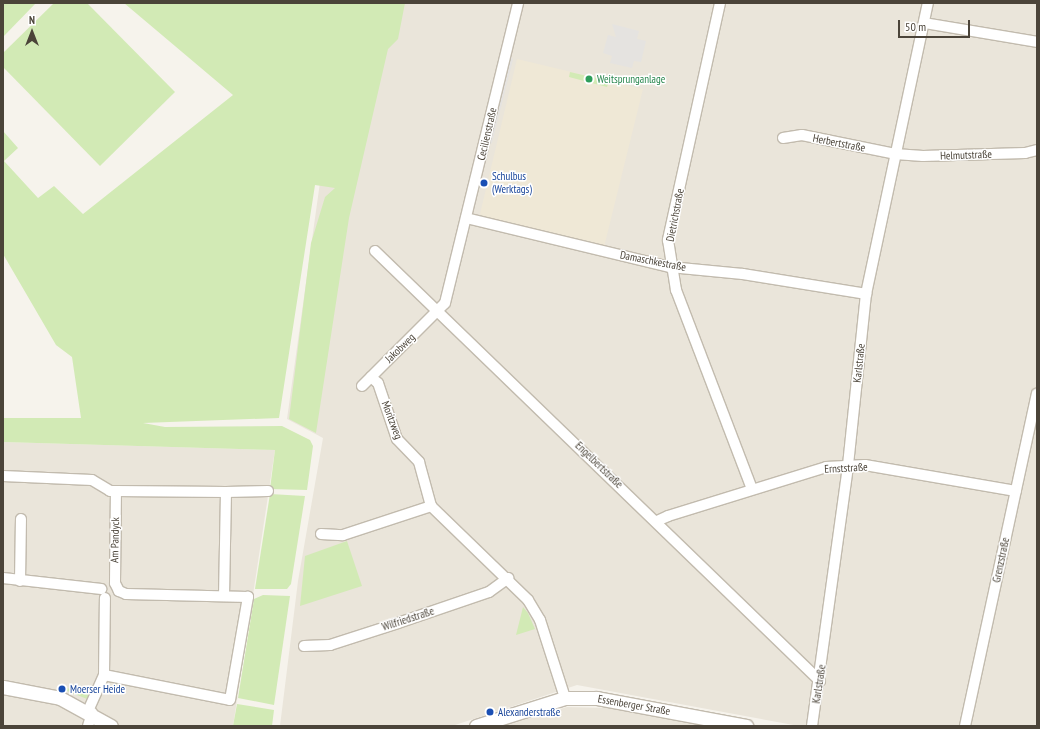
<!DOCTYPE html>
<html>
<head>
<meta charset="utf-8">
<style>
  body { margin:0 }
  #map { position:relative; width:1040px; height:729px; overflow:hidden; background:#f6f3ec; font-family:"PT Sans Narrow",sans-serif }
  div>[style] { position:absolute }
  .residential>* { inset:0; background:#eae5da }
  .education>* { inset:0; background:#efe8d6 }
  .green>* { inset:0; background:#d2eab5 }
  .parking>* { inset:0; background:#e5e3e0 }
  .roads { filter:drop-shadow(1px 0 #c2bbae) drop-shadow(-1px 0 #c2bbae) drop-shadow(0 1px #c2bbae) drop-shadow(0 -1px #c2bbae) }
  .minor>* { height:10px; margin:-5px; padding:0 5px; transform-origin:5px; border-radius:5px; background:#fff }
  .tertiary>* { height:13px; margin:-6.5px; padding:0 6.5px; transform-origin:6.5px; border-radius:6.5px; background:#fff }
  .dots>* { width:11px; height:11px; translate:-50% -50%; box-sizing:border-box; border:2px solid #fff; border-radius:50% }
  span { translate:-50% -50%; white-space:nowrap; text-align:center; line-height:1.15; -webkit-text-stroke:3px #fff; paint-order:stroke }
  .leisure-label { font-size:11px; color:#27864d }
  .left { translate:0 -50%; text-align:left }
  .street-label { font-size:11px; color:#4b4439 }
  .transit-label { font-size:11px; color:#164399 }
  .frame { position:absolute; inset:0; border:4px solid #4b4439; pointer-events:none }
  .north { position:absolute; left:12px; top:12px; width:40px; height:40px; -webkit-text-stroke:3px #fff; paint-order:stroke; rotate:0deg; font-size:11px; font-weight:700; line-height:16px; text-align:center; color:#4b4439 }
  .north::after { content:''; display:block; margin:auto; width:14px; height:18px; background:#4b4439; clip-path:polygon(50% 0,100% 100%,50% 72%,0 100%) }
  .scale { position:absolute; left:898px; top:20px; width:72px; height:18px; box-sizing:border-box; border:2px solid #4b4439; border-top:0; padding-left:5px; font-size:12px; line-height:14px; white-space:nowrap; color:#4b4439; -webkit-text-stroke:3px #fff; paint-order:stroke }
</style>
</head>
<body>
<div id="map">
  <div class="residential">
    <div style="clip-path:polygon(345px 3px,1037px 3px,1037px 726px,799px 726px,577px 685px,452px 726px,280px 726px,298px 581px,323px 438px,287px 419px)"></div>
    <div style="clip-path:polygon(3px 442px,275px 450px,233px 726px,3px 726px)"></div>
    <div style="clip-path:polygon(567px 707px,607px 708px,704px 726px,504px 726px)"></div>
  </div>
  <div class="education">
    <div style="clip-path:polygon(517px 59px,643px 89px,604px 247px,485px 218px,480px 214px)"></div>
  </div>
  <div class="green">
    <div style="clip-path:polygon(3px 3px,36px 3px,3px 37px)"></div>
    <div style="clip-path:polygon(54px 3px,87px 3px,175px 92px,100px 166px,3px 67px,3px 53px)"></div>
    <div style="clip-path:polygon(124px 3px,405px 3px,398px 39px,388px 49px,349px 218px,316px 433px,289px 419px,311px 243px,325px 197px,335px 188px,315px 185px,279px 418px,143px 423px,165px 427px,282px 426px,310px 440px,313px 446px,307px 490px,270px 489px,275px 450px,3px 442px,3px 418px,81px 418px,72px 357px,56px 345px,3px 254px,3px 131px,18px 148px,4px 161px,38px 198px,54px 186px,83px 214px,233px 95px)"></div>
    <div style="clip-path:polygon(570px 72px,609px 81px,607px 87px,569px 77px)"></div>
    <div style="clip-path:polygon(270px 494px,305px 496px,291px 584px,287px 589px,255px 589px)"></div>
    <div style="clip-path:polygon(347px 541px,362px 586px,300px 606px,305px 556px)"></div>
    <div style="clip-path:polygon(263px 595px,290px 596px,274px 705px,238px 698px,254px 599px)"></div>
    <div style="clip-path:polygon(523px 607px,528px 613px,535px 629px,516px 635px)"></div>
    <div style="clip-path:polygon(61px 686px,70px 689px,91px 691px,87px 699px,60px 688px)"></div>
    <div style="clip-path:polygon(237px 704px,274px 710px,272px 726px,233px 726px)"></div>
  </div>
  <div class="parking">
    <div style="clip-path:polygon(612px 24px,639px 31px,637px 39px,646px 41px,641px 62px,634px 61px,632px 68px,610px 63px,612px 56px,603px 53px,608px 35px,616px 37px)"></div>
    <div style="clip-path:polygon(511px 56px,513px 60px,492px 143px,489px 145px)"></div>
  </div>
  <div class="roads">
    <div class="minor">
      <div style="left:720px;top:3px;width:243px;rotate:102.4deg"></div>
      <div style="left:668px;top:240px;width:51px;rotate:80.9deg"></div>
      <div style="left:676px;top:290px;width:213px;rotate:69.1deg"></div>
      <div style="left:924px;top:23px;width:115px;rotate:9.5deg"></div>
      <div style="left:783px;top:138px;width:19px;rotate:-9deg"></div>
      <div style="left:802px;top:135px;width:95px;rotate:11.5deg"></div>
      <div style="left:895px;top:154px;width:28px;rotate:4deg"></div>
      <div style="left:923px;top:156px;width:102px;rotate:-1.7deg"></div>
      <div style="left:1025px;top:153px;width:12px;rotate:-14deg"></div>
      <div style="left:466px;top:218px;width:210px;rotate:13.5deg"></div>
      <div style="left:670px;top:267px;width:73px;rotate:5.5deg"></div>
      <div style="left:743px;top:274px;width:125px;rotate:9.2deg"></div>
      <div style="left:375px;top:251px;width:619px;rotate:44.02deg"></div>
      <div style="left:371px;top:377px;width:9px;rotate:41deg"></div>
      <div style="left:378px;top:383px;width:59px;rotate:71.3deg"></div>
      <div style="left:397px;top:439px;width:32px;rotate:46deg"></div>
      <div style="left:419px;top:462px;width:46px;rotate:74.7deg"></div>
      <div style="left:362px;top:386px;width:117px;rotate:-45deg"></div>
      <div style="left:445px;top:303px;width:309px;rotate:-76.3deg"></div>
      <div style="left:3px;top:476px;width:89px;rotate:2.6deg"></div>
      <div style="left:92px;top:480px;width:21px;rotate:31deg"></div>
      <div style="left:110px;top:491px;width:6px"></div>
      <div style="left:226px;top:492px;width:42px;rotate:-1.4deg"></div>
      <div style="left:657px;top:521px;width:12px;rotate:-24deg"></div>
      <div style="left:668px;top:516px;width:165px;rotate:-17.2deg"></div>
      <div style="left:826px;top:467px;width:39px;rotate:-3deg"></div>
      <div style="left:865px;top:465px;width:153px;rotate:9.8deg"></div>
      <div style="left:321px;top:534px;width:22px;rotate:3deg"></div>
      <div style="left:343px;top:535px;width:93px;rotate:-18.2deg"></div>
      <div style="left:431px;top:506px;width:135px;rotate:44.1deg"></div>
      <div style="left:528px;top:600px;width:23px;rotate:59deg"></div>
      <div style="left:540px;top:620px;width:82px;rotate:72.2deg"></div>
      <div style="left:3px;top:578px;width:99px;rotate:6.4deg"></div>
      <div style="left:20px;top:581px;width:62px;rotate:-89.1deg"></div>
      <div style="left:304px;top:646px;width:26px;rotate:-2deg"></div>
      <div style="left:330px;top:645px;width:71px;rotate:-17.9deg"></div>
      <div style="left:398px;top:623px;width:96px;rotate:-18.8deg"></div>
      <div style="left:489px;top:592px;width:24px;rotate:-36deg"></div>
      <div style="left:104px;top:675px;width:128px;rotate:11.2deg"></div>
      <div style="left:230px;top:700px;width:105px;rotate:-80.1deg"></div>
      <div style="left:248px;top:597px;width:122px;rotate:-178.6deg"></div>
      <div style="left:126px;top:594px;width:8px;rotate:-157deg"></div>
      <div style="left:119px;top:591px;width:9px;rotate:-117deg"></div>
      <div style="left:115px;top:583px;width:92px;rotate:-89.4deg"></div>
      <div style="left:116px;top:491px;width:110px;rotate:0.5deg"></div>
      <div style="left:226px;top:492px;width:103px;rotate:91.1deg"></div>
      <div style="left:88px;top:711px;width:39px;rotate:-66deg"></div>
      <div style="left:104px;top:675px;width:77px;rotate:-89.3deg"></div>
      <div style="left:88px;top:726px;width:14px;rotate:-73deg"></div>
      <div style="left:812px;top:726px;width:263px;rotate:-82.1deg"></div>
      <div style="left:848px;top:465px;width:172px;rotate:-84deg"></div>
      <div style="left:866px;top:294px;width:298px;rotate:-78deg"></div>
      <div style="left:965px;top:726px;width:340px;rotate:-77.8deg"></div>
    </div>
    <div class="tertiary">
      <div style="left:3px;top:687px;width:58px;rotate:10.9deg"></div>
      <div style="left:60px;top:698px;width:58px;rotate:28.8deg"></div>
      <div style="left:476px;top:726px;width:93px;rotate:-17.5deg"></div>
      <div style="left:565px;top:698px;width:32px"></div>
      <div style="left:597px;top:698px;width:152px;rotate:10.6deg"></div>
    </div>
  </div>
  <div class="dots">
    <div style="left:589px;top:79px;background:#2e9e5b"></div>
    <div style="left:484px;top:183px;background:#1a4fb4"></div>
    <div style="left:62px;top:689px;background:#1a4fb4"></div>
    <div style="left:490px;top:712px;background:#1a4fb4"></div>
  </div>
  <div class="leisure-label">
    <span class="left" style="left:597px;top:79px">Weitsprunganlage</span>
  </div>
  <div class="street-label">
    <span style="left:487px;top:134px;rotate:-77deg">Cecilienstraße</span>
    <span style="left:839px;top:143px;rotate:11deg">Herbertstraße</span>
    <span style="left:966px;top:155px;rotate:-2deg">Helmutstraße</span>
    <span style="left:675px;top:215px;rotate:-79deg">Dietrichstraße</span>
    <span style="left:653px;top:261px;rotate:11deg">Damaschkestraße</span>
    <span style="left:400px;top:348px;rotate:-44deg">Jakobweg</span>
    <span style="left:859px;top:363px;rotate:-84deg">Karlstraße</span>
    <span style="left:392px;top:420px;rotate:69deg">Moritzweg</span>
    <span style="left:599px;top:465px;rotate:44deg">Engelbertstraße</span>
    <span style="left:846px;top:468px;rotate:-3deg">Ernststraße</span>
    <span style="left:115px;top:540px;rotate:-89deg">Am Pandyck</span>
    <span style="left:1001px;top:560px;rotate:-78deg">Grenzstraße</span>
    <span style="left:408px;top:619px;rotate:-18deg">Wilfriedstraße</span>
    <span style="left:819px;top:684px;rotate:-81deg">Karlstraße</span>
    <span style="left:634px;top:705px;rotate:10deg">Essenberger Straße</span>
  </div>
  <div class="transit-label">
    <span class="left" style="left:492px;top:183px">Schulbus<br>(Werktags)</span>
    <span class="left" style="left:70px;top:689px">Moerser Heide</span>
    <span class="left" style="left:498px;top:712px">Alexanderstraße</span>
  </div>
  <div class="frame"></div>
  <div class="north">N</div>
  <div class="scale">50 m</div>
</div>
</body>
</html>
